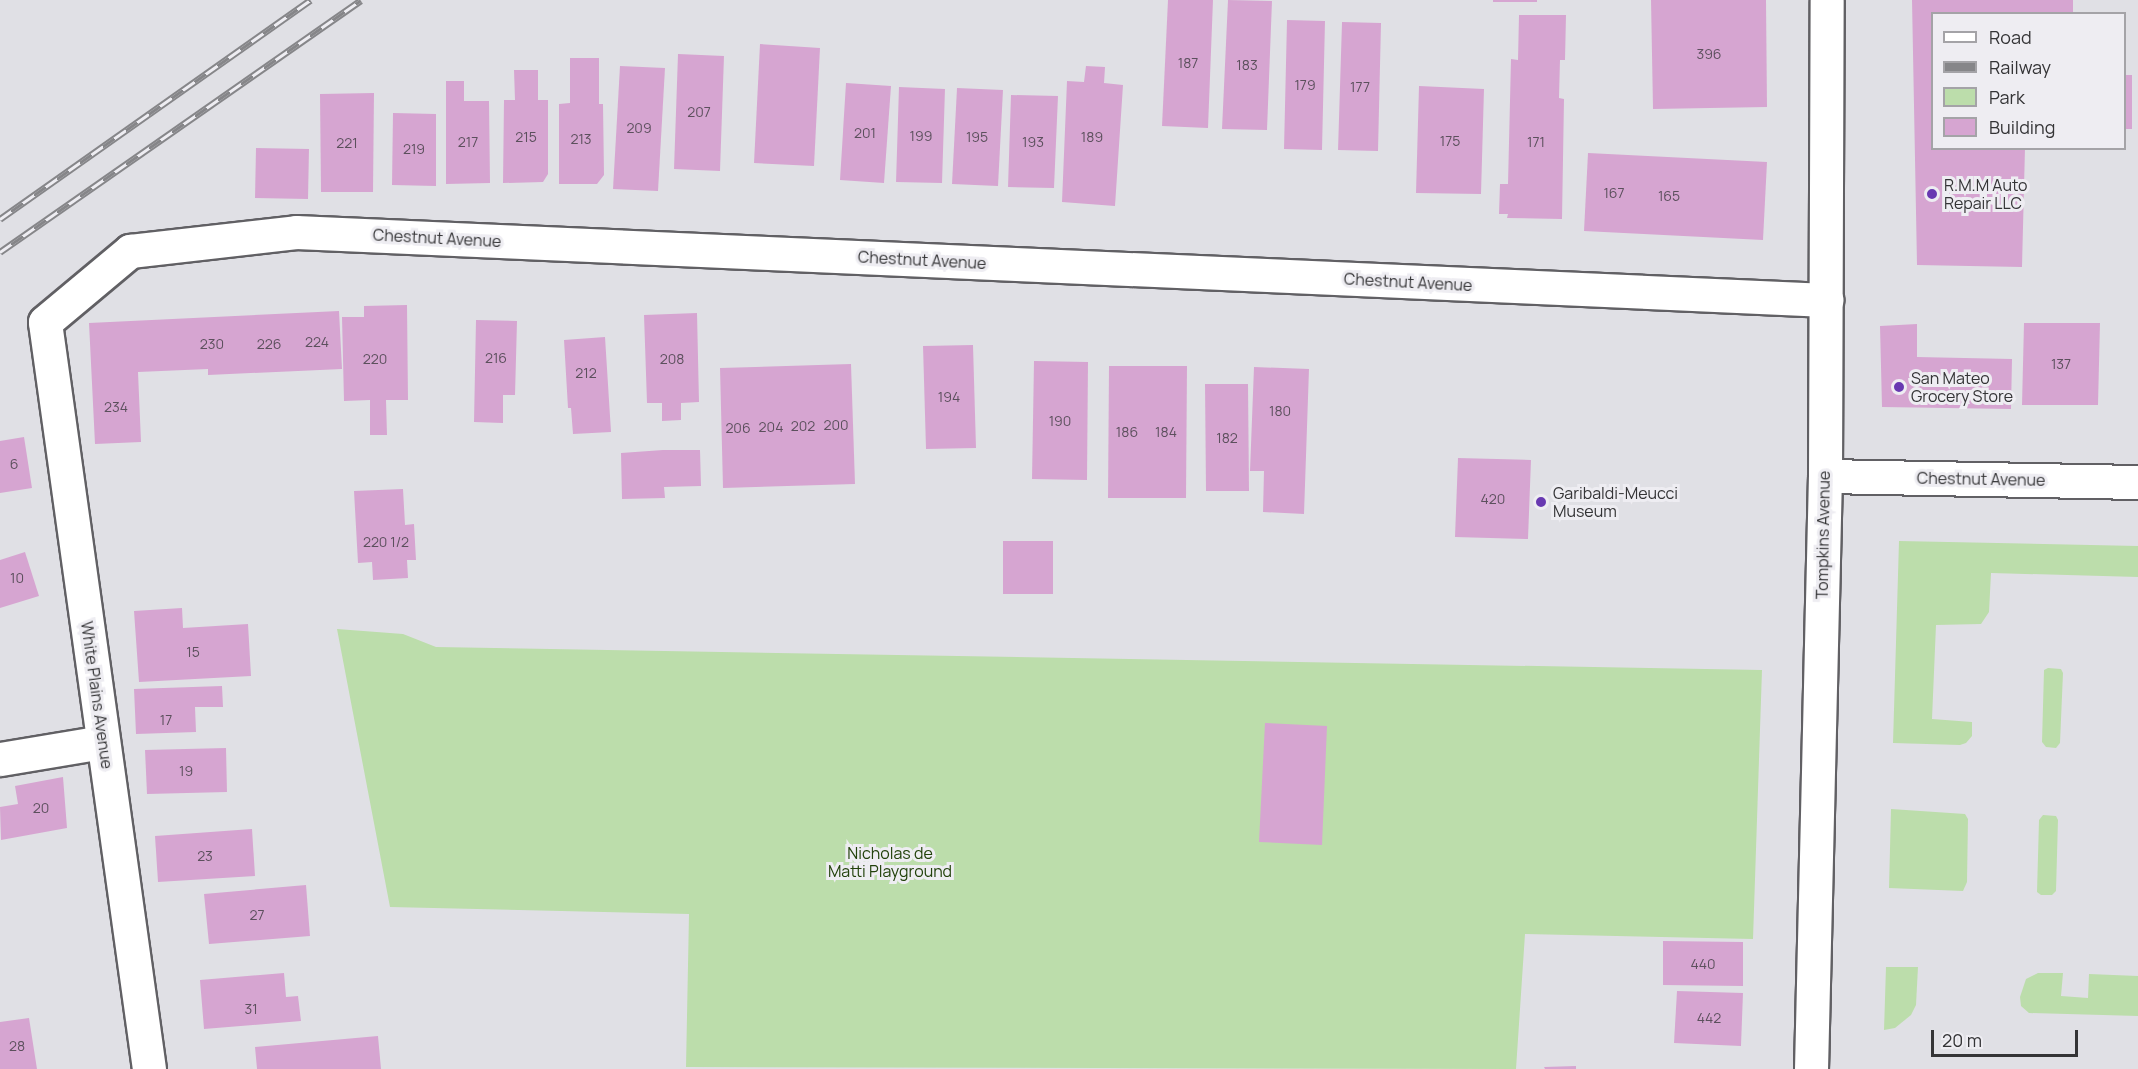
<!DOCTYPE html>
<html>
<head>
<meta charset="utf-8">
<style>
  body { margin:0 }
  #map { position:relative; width:2138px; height:1069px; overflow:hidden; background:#e0e0e5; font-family:Manrope,sans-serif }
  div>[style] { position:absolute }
  .green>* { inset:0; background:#bcddab }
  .building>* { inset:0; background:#d6a5d1 }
  .roads { filter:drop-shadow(2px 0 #616064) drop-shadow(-2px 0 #616064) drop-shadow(0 2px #616064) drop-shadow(0 -2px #616064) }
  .minor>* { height:33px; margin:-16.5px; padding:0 16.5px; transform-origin:16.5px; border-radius:16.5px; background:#fff }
  .tertiary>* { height:33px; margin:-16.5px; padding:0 16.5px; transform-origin:16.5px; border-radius:16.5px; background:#fff }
  .rail>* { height:7px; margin-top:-3.5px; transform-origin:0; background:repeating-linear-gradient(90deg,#eeedf2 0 14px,#868689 0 28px); box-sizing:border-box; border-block:2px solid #868689 }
  .dots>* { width:16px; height:16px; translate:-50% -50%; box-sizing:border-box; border:3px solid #eeedf2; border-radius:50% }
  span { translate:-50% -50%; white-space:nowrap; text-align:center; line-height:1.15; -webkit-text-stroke:6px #eeedf2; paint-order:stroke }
  .number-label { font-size:14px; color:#5c505d }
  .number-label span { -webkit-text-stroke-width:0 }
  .poi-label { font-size:16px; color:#343436 }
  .left { translate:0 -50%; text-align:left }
  .street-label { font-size:16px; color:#343436 }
  .park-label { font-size:16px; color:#22420b }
  .legend { position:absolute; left:1931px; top:12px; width:195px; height:138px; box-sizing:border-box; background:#eeedf2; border:2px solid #a4a3a7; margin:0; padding:8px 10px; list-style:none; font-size:18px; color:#343436 }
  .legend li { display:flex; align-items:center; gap:12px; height:30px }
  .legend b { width:30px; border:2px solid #a4a3a7 }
  .scale { position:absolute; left:1931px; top:1030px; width:147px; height:27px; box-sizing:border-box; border:3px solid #343436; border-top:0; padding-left:8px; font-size:18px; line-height:21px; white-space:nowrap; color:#343436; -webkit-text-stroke:4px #eeedf2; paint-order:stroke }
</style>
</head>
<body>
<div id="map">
  <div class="green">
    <div style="clip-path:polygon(1899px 541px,2138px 546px,2138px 577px,1991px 573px,1989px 612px,1981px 624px,1936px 625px,1932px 719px,1972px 722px,1972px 736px,1966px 743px,1960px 745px,1893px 743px)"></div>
    <div style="clip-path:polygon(337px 629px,403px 634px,436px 647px,1762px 670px,1753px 939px,1525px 934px,1516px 1069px,686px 1067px,689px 914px,390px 907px)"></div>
    <div style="clip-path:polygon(2048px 668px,2061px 669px,2063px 673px,2060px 743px,2056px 748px,2046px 747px,2042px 742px,2044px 670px)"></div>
    <div style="clip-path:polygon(1891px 809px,1965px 814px,1968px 819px,1967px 882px,1963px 891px,1889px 888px)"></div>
    <div style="clip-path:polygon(2043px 815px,2056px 816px,2058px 820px,2056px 891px,2052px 895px,2041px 895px,2037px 892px,2039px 820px)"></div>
    <div style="clip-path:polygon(1886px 967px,1918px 967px,1916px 1005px,1911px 1015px,1895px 1028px,1884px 1030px)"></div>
    <div style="clip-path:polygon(2038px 973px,2063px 973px,2061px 996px,2088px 998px,2089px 974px,2138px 976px,2138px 1016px,2029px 1013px,2021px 1006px,2020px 997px,2026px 979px)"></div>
  </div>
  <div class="building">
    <div style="clip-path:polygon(1168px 0,1213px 0,1208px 128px,1162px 126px)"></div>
    <div style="clip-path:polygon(1228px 0,1272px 1px,1267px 130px,1222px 129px)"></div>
    <div style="clip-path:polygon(1493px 0,1537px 0,1537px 2px,1493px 2px)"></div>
    <div style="clip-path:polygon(1651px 0,1766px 0,1767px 107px,1653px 109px)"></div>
    <div style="clip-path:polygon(1912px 0,2073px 0,2073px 14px,1932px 14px,1932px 148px,2025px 148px,2022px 267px,1917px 265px)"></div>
    <div style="clip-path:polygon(1519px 15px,1566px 15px,1565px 60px,1560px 60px,1559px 98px,1564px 99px,1562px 219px,1507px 218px,1508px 214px,1499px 214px,1500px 184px,1508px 184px,1511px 59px,1518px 60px)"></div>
    <div style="clip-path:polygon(1287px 20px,1325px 21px,1322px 150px,1284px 149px)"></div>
    <div style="clip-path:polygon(1342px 22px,1381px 23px,1378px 151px,1338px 150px)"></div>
    <div style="clip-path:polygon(760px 44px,820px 48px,814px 166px,754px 163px)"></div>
    <div style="clip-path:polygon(678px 54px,724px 56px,720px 171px,674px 169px)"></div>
    <div style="clip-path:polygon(570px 58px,599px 58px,599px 104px,603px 104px,604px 175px,597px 184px,559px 184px,559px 104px,570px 103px)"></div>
    <div style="clip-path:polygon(620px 66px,665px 68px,658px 191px,613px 189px)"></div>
    <div style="clip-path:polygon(1086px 66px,1105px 67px,1104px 83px,1123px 85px,1115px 206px,1062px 202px,1067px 81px,1084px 82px)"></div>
    <div style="clip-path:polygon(514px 70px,538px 70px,538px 100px,548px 100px,548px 174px,543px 182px,503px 183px,504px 100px,515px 100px)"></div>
    <div style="clip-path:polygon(2124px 75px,2132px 75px,2132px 129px,2124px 129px)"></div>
    <div style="clip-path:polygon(446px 81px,464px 81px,464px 101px,489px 101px,490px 183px,446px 184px)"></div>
    <div style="clip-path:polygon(846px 83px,891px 86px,884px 183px,840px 180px)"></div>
    <div style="clip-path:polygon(1419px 86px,1484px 89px,1481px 194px,1416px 193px)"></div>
    <div style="clip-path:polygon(899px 87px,945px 89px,942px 183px,896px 182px)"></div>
    <div style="clip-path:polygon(957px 88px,1003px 90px,998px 186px,952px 184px)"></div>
    <div style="clip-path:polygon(374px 93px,373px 192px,321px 192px,320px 94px)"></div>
    <div style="clip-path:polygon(1011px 95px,1058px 96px,1054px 188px,1008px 187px)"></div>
    <div style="clip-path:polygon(393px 113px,436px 114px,436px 186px,392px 185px)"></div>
    <div style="clip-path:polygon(256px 148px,309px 149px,308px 199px,255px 198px)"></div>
    <div style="clip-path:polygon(1588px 153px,1767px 162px,1763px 240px,1584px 231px)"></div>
    <div style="clip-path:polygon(407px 305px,408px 400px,386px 400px,387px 435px,370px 435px,370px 400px,344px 401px,342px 317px,364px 317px,364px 306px)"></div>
    <div style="clip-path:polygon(339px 311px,342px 369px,208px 375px,208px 369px,138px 372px,141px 442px,95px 444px,89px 323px)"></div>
    <div style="clip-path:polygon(697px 313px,699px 402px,681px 403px,681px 420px,662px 421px,662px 403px,647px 403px,644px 315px)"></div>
    <div style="clip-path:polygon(476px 320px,517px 321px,515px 395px,503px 395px,503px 423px,474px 422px)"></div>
    <div style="clip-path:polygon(2024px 323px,2100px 323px,2098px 405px,2022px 405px)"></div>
    <div style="clip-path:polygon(1917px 324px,1917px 357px,2012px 359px,2011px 409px,1882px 407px,1880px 326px)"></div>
    <div style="clip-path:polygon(605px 337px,611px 432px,573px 434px,571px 408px,568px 408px,564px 340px)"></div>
    <div style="clip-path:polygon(973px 345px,976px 448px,926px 449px,923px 346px)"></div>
    <div style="clip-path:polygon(1034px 361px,1088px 362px,1087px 480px,1032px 479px)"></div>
    <div style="clip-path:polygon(851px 364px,855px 484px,723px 488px,720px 368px)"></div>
    <div style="clip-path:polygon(1109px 366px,1187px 366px,1186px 498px,1108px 498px)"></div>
    <div style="clip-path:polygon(1254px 367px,1309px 369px,1304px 514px,1263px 512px,1264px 471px,1250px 471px)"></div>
    <div style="clip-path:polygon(1205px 384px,1248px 384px,1249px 491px,1206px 491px)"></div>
    <div style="clip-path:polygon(24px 437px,32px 488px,0 493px,0 441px)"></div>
    <div style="clip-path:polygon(663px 450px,700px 450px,701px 486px,664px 487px,665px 498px,622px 499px,621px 453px)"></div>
    <div style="clip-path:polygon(1458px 458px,1531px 460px,1528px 539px,1455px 537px)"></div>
    <div style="clip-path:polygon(403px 489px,405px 525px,414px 524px,416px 560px,407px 560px,408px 578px,373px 580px,372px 562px,358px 563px,354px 491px)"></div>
    <div style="clip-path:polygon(1003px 541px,1053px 541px,1053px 594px,1003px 594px)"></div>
    <div style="clip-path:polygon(25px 552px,39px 596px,0 608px,0 560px)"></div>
    <div style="clip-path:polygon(182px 608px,183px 628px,248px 624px,251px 676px,139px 682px,134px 611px)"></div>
    <div style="clip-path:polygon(222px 686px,223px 707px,195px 707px,196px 732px,136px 734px,134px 689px)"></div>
    <div style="clip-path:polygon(1265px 723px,1327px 726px,1322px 845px,1259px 842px)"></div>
    <div style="clip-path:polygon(226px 748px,227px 792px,147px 794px,145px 750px)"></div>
    <div style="clip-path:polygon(63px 777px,67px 828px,1px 840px,0 807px,18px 804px,15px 786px)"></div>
    <div style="clip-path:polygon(252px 829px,255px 876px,158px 882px,155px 836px)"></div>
    <div style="clip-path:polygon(306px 885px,310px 936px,209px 944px,204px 894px)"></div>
    <div style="clip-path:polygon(1663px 941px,1743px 942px,1743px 986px,1663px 985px)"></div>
    <div style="clip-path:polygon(284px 973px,286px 997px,298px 996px,301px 1021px,204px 1029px,200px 980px)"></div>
    <div style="clip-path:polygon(1677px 991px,1743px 993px,1741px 1046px,1674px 1043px)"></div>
    <div style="clip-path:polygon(29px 1018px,37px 1069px,0 1069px,0 1022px)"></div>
    <div style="clip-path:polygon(378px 1036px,381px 1069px,257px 1069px,255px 1047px)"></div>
    <div style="clip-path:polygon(1576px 1066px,1576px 1069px,1545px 1069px,1544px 1067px)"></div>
  </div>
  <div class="roads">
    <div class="minor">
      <div style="left:1825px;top:476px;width:313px;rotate:1.1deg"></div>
      <div style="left:0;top:759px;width:104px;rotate:-9.4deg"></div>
      <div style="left:149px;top:1069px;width:754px;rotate:-97.93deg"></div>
      <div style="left:45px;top:322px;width:111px;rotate:-39.9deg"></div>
      <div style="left:130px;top:251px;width:167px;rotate:-6.5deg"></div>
      <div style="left:296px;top:232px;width:1532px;rotate:2.54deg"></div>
    </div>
    <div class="tertiary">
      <div style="left:1811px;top:1069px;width:593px;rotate:-88.65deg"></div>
      <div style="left:1825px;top:476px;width:476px;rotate:-89.8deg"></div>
    </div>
  </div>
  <div class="rail">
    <div style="left:0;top:219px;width:380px;rotate:-35.2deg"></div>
    <div style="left:0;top:252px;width:440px;rotate:-34.9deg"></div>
  </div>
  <div class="dots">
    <div style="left:1932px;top:194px;background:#6839b1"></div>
    <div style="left:1899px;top:387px;background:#6839b1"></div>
    <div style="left:1541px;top:502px;background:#6839b1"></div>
  </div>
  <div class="number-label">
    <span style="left:1709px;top:54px">396</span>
    <span style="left:1188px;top:63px">187</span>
    <span style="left:1247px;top:65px">183</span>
    <span style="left:1305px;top:85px">179</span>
    <span style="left:1360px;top:87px">177</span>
    <span style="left:699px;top:112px">207</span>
    <span style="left:639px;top:128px">209</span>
    <span style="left:865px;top:133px">201</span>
    <span style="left:921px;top:136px">199</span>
    <span style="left:526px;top:137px">215</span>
    <span style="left:977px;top:137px">195</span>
    <span style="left:1092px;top:137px">189</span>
    <span style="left:581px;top:139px">213</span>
    <span style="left:1450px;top:141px">175</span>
    <span style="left:468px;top:142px">217</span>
    <span style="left:1033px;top:142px">193</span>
    <span style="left:1536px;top:142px">171</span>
    <span style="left:347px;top:143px">221</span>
    <span style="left:414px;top:149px">219</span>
    <span style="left:1614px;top:193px">167</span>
    <span style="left:1669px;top:196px">165</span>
    <span style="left:317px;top:342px">224</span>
    <span style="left:212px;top:344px">230</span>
    <span style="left:269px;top:344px">226</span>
    <span style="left:496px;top:358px">216</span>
    <span style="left:375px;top:359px">220</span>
    <span style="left:672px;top:359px">208</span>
    <span style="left:2061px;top:364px">137</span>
    <span style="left:586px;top:373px">212</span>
    <span style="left:949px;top:397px">194</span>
    <span style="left:116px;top:407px">234</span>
    <span style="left:1280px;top:411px">180</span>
    <span style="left:1060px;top:421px">190</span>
    <span style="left:836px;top:425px">200</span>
    <span style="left:803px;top:426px">202</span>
    <span style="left:771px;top:427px">204</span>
    <span style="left:738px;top:428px">206</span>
    <span style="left:1127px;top:432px">186</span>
    <span style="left:1166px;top:432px">184</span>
    <span style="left:1227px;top:438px">182</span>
    <span style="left:14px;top:464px">6</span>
    <span style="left:1493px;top:499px">420</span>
    <span style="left:386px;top:542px">220 1/2</span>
    <span style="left:17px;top:578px">10</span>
    <span style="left:193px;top:652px">15</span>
    <span style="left:166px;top:720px">17</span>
    <span style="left:186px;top:771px">19</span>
    <span style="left:41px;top:808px">20</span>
    <span style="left:205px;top:856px">23</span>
    <span style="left:257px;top:915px">27</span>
    <span style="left:1703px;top:964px">440</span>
    <span style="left:251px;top:1009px">31</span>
    <span style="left:1709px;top:1018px">442</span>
    <span style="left:17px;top:1046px">28</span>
  </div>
  <div class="poi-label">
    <span class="left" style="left:1944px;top:194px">R.M.M Auto<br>Repair LLC</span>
    <span class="left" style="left:1911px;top:387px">San Mateo<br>Grocery Store</span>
    <span class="left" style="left:1553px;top:502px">Garibaldi-Meucci<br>Museum</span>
  </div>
  <div class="street-label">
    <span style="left:437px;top:238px;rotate:3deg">Chestnut Avenue</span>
    <span style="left:922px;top:260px;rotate:3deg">Chestnut Avenue</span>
    <span style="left:1408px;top:282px;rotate:3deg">Chestnut Avenue</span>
    <span style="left:1981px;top:479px;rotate:1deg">Chestnut Avenue</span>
    <span style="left:1823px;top:535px;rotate:-89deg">Tompkins Avenue</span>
    <span style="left:97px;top:695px;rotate:82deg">White Plains Avenue</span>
  </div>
  <div class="park-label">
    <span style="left:890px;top:862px">Nicholas de<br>Matti Playground</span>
  </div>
  <ul class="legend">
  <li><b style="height:8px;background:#fff"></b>Road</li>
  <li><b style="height:8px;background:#868689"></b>Railway</li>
  <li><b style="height:16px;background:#bcddab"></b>Park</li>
  <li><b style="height:16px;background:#d6a5d1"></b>Building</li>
  </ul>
  <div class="scale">20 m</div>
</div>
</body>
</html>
